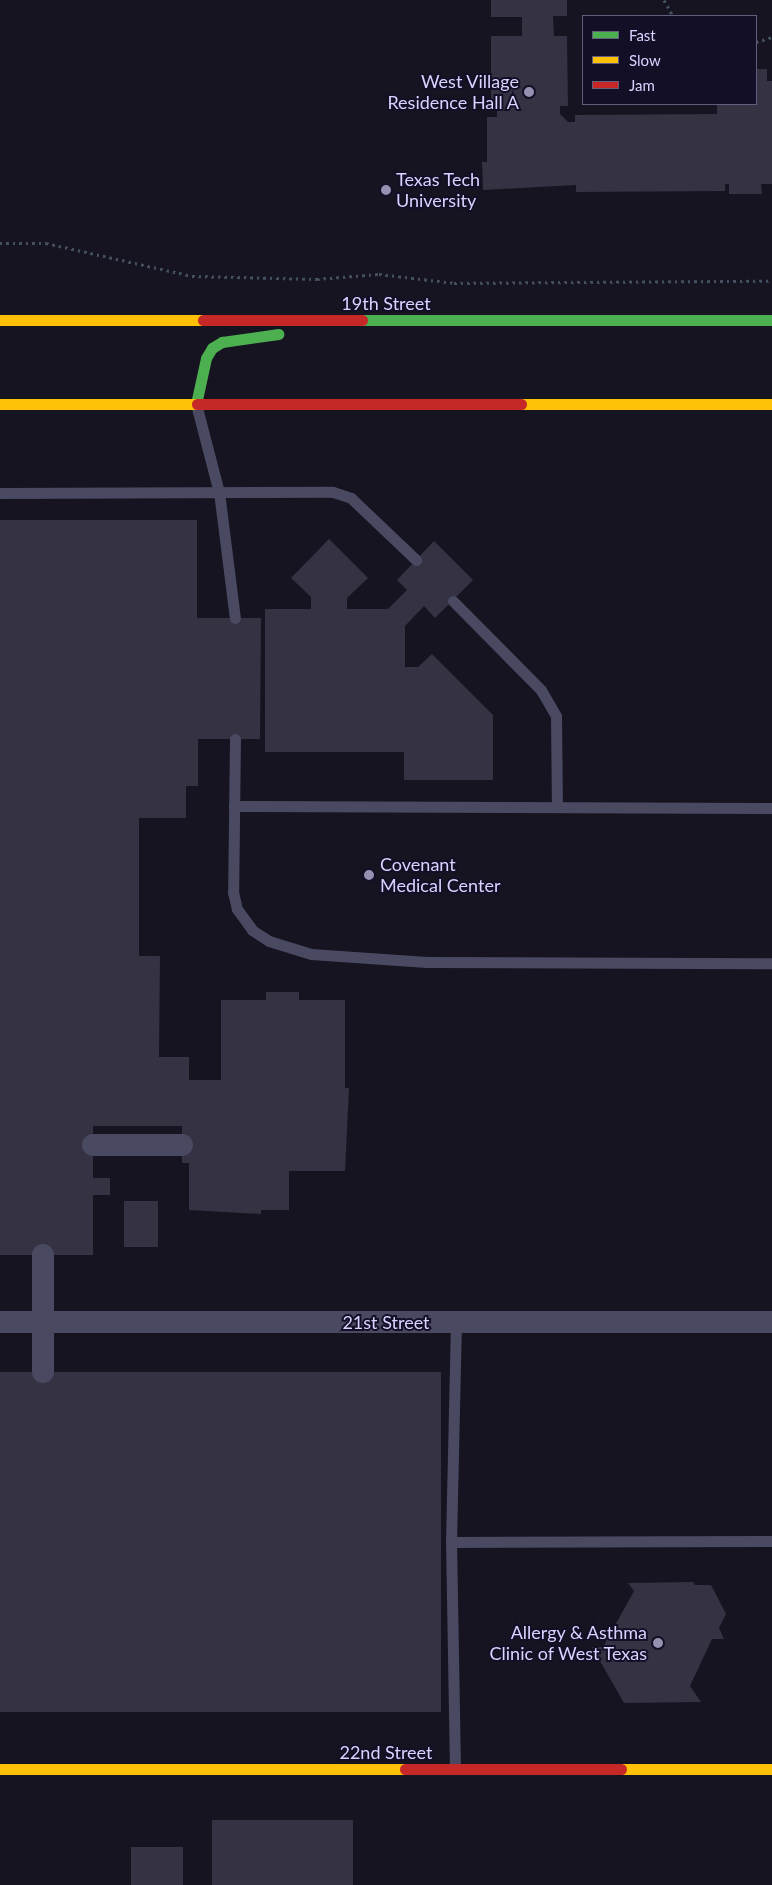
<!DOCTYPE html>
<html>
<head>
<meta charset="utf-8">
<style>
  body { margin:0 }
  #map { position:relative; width:772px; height:1885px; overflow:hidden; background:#161421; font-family:Lato,sans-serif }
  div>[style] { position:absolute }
  .building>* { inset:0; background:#343243 }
  .path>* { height:3px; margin-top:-1.5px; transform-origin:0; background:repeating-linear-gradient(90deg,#44505f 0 2.5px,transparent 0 6.5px) }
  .lane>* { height:11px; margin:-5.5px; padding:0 5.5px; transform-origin:5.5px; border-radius:5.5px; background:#4a4962 }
  .street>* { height:22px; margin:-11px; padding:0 11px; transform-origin:11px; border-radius:11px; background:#4a4962 }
  .fast>* { height:11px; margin:-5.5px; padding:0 5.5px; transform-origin:5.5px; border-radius:5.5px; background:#4caf50 }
  .slow>* { height:11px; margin:-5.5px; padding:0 5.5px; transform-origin:5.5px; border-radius:5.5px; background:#ffc107 }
  .jam>* { height:11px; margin:-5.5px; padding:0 5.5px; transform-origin:5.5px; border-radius:5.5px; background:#c62828 }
  .street-bridge>* { height:22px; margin:-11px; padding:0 11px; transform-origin:11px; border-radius:11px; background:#4a4962 }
  .dots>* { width:14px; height:14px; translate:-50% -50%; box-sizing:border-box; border:2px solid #130f26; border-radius:50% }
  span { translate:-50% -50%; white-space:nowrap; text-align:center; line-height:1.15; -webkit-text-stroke:4px #130f26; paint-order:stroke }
  .poi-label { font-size:18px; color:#d9d4ff }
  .right { translate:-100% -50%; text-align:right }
  .left { translate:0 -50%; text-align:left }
  .street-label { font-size:18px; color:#d9d4ff }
  .legend { position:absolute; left:582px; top:15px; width:175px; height:90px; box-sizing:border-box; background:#130f26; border:1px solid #625e7d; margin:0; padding:6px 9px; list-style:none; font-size:15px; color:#d9d4ff }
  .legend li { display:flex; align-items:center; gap:10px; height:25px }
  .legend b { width:25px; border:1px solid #625e7d }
</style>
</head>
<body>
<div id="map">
  <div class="building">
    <div style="clip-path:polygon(491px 0,567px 0,567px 16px,553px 16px,554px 36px,567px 36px,568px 106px,560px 106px,560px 114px,568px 122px,575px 122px,575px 115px,717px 114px,717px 104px,756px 104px,756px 69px,767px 69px,767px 81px,772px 81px,772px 184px,761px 184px,762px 194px,729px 194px,729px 184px,725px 184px,725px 191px,576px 192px,576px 185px,483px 190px,482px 162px,487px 162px,487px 117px,497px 117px,497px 107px,491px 107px,491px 36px,522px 36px,522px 17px,491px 17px)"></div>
    <div style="clip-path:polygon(0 520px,197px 520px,197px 618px,261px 618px,260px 739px,198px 739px,198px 786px,186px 786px,186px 818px,139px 818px,139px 956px,160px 956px,159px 1057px,189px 1057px,189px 1080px,221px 1080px,221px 1000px,266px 1000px,266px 992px,299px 992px,299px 1000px,345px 1000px,345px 1088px,349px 1088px,345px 1171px,289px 1171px,289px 1210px,261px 1210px,261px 1214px,189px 1210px,189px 1163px,182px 1163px,182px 1126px,93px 1126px,93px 1178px,110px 1178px,110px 1195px,93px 1195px,93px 1255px,0 1255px)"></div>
    <div style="clip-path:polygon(329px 539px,368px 578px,347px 598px,347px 609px,388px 609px,407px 590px,397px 580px,434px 541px,473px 580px,435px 618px,424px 606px,405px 626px,405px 667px,418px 667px,432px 654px,493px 715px,493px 780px,404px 780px,404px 752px,265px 752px,265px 609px,311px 609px,311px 597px,291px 578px)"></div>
    <div style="clip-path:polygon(124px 1201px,158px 1201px,158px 1247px,124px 1247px)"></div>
    <div style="clip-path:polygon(0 1372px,441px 1372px,441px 1712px,0 1712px)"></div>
    <div style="clip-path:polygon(693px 1582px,695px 1585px,711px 1585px,726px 1614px,719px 1628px,724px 1639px,712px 1639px,690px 1686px,701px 1702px,624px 1703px,592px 1647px,603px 1647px,634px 1591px,628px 1583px)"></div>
    <div style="clip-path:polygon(212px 1820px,353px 1820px,353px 1885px,212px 1885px)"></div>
    <div style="clip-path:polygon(131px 1847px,183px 1847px,183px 1885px,131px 1885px)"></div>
  </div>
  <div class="path">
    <div style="left:664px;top:0;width:18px;rotate:61deg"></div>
    <div style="left:756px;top:42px;width:17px;rotate:-17deg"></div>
    <div style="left:0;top:243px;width:46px"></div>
    <div style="left:46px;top:243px;width:150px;rotate:12.7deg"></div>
    <div style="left:192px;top:276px;width:125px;rotate:1.4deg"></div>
    <div style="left:317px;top:279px;width:62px;rotate:-4.6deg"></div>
    <div style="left:379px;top:274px;width:76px;rotate:6.8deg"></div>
    <div style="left:454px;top:283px;width:318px;rotate:-0.4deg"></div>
  </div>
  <div class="lane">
    <div style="left:196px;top:404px;width:91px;rotate:75.4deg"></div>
    <div style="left:219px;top:492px;width:127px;rotate:82.8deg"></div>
    <div style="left:0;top:493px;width:333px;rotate:-0.2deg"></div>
    <div style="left:333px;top:492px;width:19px;rotate:18deg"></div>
    <div style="left:351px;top:498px;width:90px;rotate:43.6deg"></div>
    <div style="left:453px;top:601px;width:125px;rotate:45.3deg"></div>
    <div style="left:541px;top:690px;width:30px;rotate:60deg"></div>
    <div style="left:556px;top:716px;width:91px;rotate:89.4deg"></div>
    <div style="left:235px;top:739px;width:153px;rotate:90.7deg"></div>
    <div style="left:233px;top:892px;width:17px;rotate:77deg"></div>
    <div style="left:237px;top:909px;width:26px;rotate:54deg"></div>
    <div style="left:252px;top:930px;width:20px;rotate:33deg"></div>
    <div style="left:269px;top:941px;width:44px;rotate:17.2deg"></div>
    <div style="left:311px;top:954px;width:116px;rotate:3.9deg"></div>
    <div style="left:427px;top:962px;width:345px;rotate:0.2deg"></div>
    <div style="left:234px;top:806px;width:538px;rotate:0.21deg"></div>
    <div style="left:451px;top:1542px;width:321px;rotate:-0.2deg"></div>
    <div style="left:455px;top:1769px;width:227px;rotate:-91deg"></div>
    <div style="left:451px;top:1542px;width:220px;rotate:-88.7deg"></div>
  </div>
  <div class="street">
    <div style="left:93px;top:1145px;width:89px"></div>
    <div style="left:0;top:1322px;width:772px"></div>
  </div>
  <div class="fast">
    <div style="left:362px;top:320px;width:410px"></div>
    <div style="left:196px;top:404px;width:47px;rotate:-77.7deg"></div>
    <div style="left:206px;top:358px;width:12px;rotate:-59deg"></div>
    <div style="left:212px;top:348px;width:12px;rotate:-31deg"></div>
    <div style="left:222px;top:342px;width:57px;rotate:-8.1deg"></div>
  </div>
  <div class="slow">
    <div style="left:0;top:320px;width:203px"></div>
    <div style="left:0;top:404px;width:197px"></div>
    <div style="left:521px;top:404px;width:251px"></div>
    <div style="left:0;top:1769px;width:405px"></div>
    <div style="left:621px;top:1769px;width:151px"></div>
  </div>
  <div class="jam">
    <div style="left:203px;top:320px;width:159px"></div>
    <div style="left:197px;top:404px;width:324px"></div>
    <div style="left:405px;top:1769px;width:216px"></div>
  </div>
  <div class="street-bridge">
    <div style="left:43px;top:1255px;width:117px;rotate:90deg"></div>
  </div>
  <div class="dots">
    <div style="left:529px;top:92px;background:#9591b1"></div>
    <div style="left:386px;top:190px;background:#9591b1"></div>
    <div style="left:369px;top:875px;background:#9591b1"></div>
    <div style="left:658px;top:1643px;background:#9591b1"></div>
  </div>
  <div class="poi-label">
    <span class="right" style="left:519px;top:92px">West Village<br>Residence Hall A</span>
    <span class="left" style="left:396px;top:190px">Texas Tech<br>University</span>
    <span class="left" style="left:380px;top:875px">Covenant<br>Medical Center</span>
    <span class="right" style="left:647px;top:1643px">Allergy &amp; Asthma<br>Clinic of West Texas</span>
  </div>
  <div class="street-label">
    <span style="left:386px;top:303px">19th Street</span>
    <span style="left:386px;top:1322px">21st Street</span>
    <span style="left:386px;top:1752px">22nd Street</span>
  </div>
  <ul class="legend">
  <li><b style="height:6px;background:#4caf50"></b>Fast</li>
  <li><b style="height:6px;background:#ffc107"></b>Slow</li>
  <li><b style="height:6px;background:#c62828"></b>Jam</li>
  </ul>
</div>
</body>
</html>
